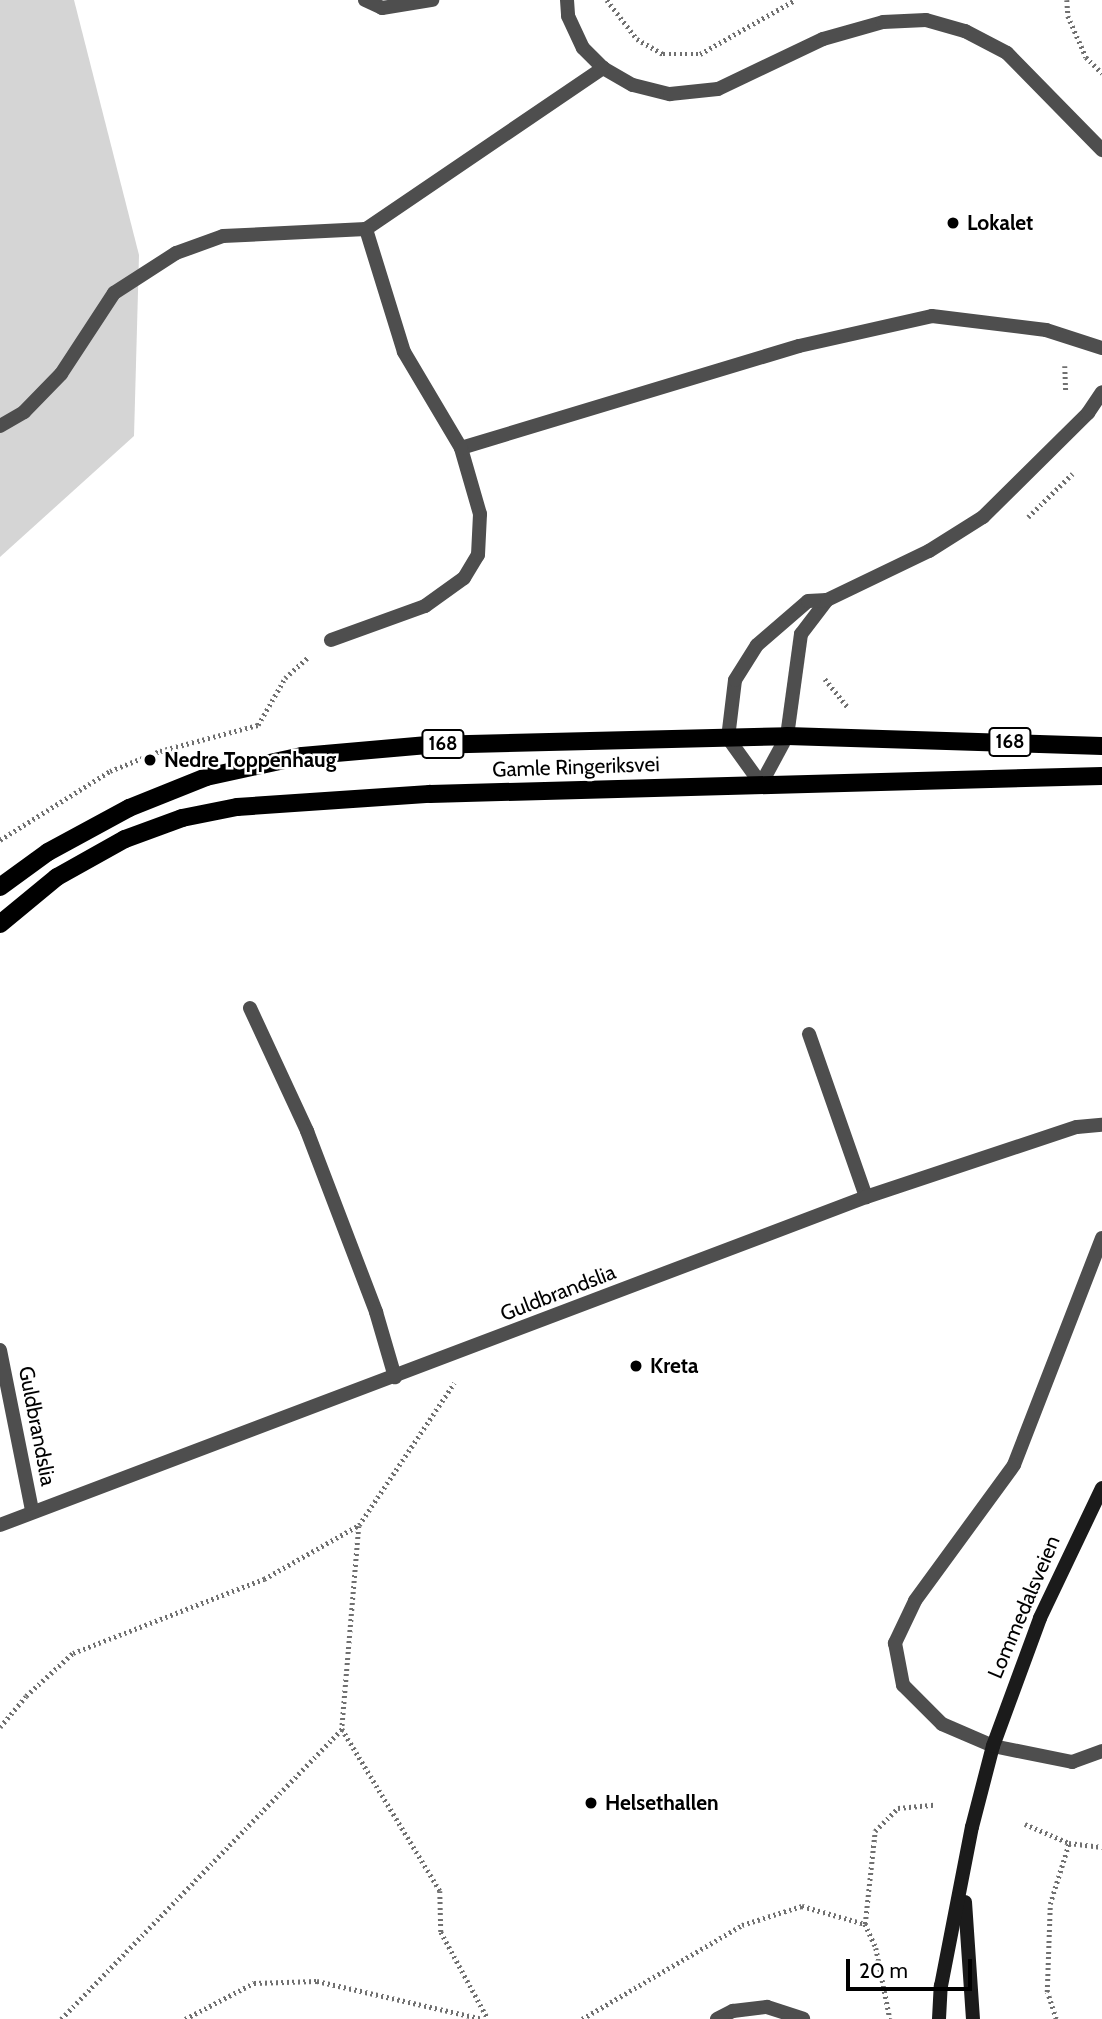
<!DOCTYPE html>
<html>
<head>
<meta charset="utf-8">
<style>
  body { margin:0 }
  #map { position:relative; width:1102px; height:2019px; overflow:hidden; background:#fff; font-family:Cabin,sans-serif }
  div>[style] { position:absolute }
  .green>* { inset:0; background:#d5d5d5 }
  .path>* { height:4.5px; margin-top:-2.25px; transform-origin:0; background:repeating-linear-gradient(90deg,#707070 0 2px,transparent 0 5.5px) }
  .lane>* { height:14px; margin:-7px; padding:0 7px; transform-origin:7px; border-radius:7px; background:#4e4e4e }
  .street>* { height:14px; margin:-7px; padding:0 7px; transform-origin:7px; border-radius:7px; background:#4e4e4e }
  .secondary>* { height:14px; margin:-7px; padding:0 7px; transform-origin:7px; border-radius:7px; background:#1b1b1b }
  .primary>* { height:18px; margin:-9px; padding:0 9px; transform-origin:9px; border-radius:9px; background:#000 }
  .dots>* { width:19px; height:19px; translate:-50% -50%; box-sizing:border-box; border:4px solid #fff; border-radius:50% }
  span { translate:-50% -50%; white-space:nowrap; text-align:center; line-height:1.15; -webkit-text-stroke:5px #fff; paint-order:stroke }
  .shield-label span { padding:2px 5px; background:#fff; border:2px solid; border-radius:5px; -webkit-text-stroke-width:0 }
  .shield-label { font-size:19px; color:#000; font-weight:700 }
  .poi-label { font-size:21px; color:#000; font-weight:700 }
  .left { translate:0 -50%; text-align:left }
  .street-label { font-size:21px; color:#000 }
  .scale { position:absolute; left:846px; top:1959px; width:126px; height:32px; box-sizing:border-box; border:4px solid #000; border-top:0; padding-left:9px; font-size:21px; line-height:24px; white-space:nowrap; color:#000; -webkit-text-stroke:5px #fff; paint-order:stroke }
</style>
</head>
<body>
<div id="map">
  <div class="green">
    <div style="clip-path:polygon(0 0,74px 0,139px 255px,134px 436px,0 557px)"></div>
  </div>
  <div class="path">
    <div style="left:607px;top:0;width:49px;rotate:52.4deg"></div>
    <div style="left:637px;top:39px;width:30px;rotate:30deg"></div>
    <div style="left:663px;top:54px;width:37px"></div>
    <div style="left:700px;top:54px;width:109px;rotate:-29.6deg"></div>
    <div style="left:1067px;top:0;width:16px;rotate:86deg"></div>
    <div style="left:1068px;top:16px;width:45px;rotate:66.3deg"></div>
    <div style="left:1086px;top:57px;width:23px;rotate:45deg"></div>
    <div style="left:1065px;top:366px;width:26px;rotate:88deg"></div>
    <div style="left:1028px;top:517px;width:62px;rotate:-44.3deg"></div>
    <div style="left:825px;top:679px;width:36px;rotate:51deg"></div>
    <div style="left:0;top:840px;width:130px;rotate:-32.1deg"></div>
    <div style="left:110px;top:771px;width:54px;rotate:-21.8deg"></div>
    <div style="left:160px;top:751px;width:101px;rotate:-14.9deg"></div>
    <div style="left:258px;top:725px;width:54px;rotate:-60.1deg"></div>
    <div style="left:285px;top:678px;width:31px;rotate:-42deg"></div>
    <div style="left:359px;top:1526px;width:204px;rotate:94.8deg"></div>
    <div style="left:342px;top:1729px;width:189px;rotate:58.8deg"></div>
    <div style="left:440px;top:1891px;width:41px;rotate:88.6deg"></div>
    <div style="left:441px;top:1932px;width:99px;rotate:61.6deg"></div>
    <div style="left:0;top:1727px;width:40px;rotate:-50deg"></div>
    <div style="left:26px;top:1696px;width:64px;rotate:-42.5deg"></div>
    <div style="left:73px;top:1653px;width:205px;rotate:-21.2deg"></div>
    <div style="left:264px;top:1579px;width:109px;rotate:-29.6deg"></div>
    <div style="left:359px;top:1525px;width:171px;rotate:-56.2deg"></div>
    <div style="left:1025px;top:1824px;width:48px;rotate:23.4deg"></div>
    <div style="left:1069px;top:1843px;width:33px;rotate:7deg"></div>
    <div style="left:865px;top:1924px;width:26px;rotate:65deg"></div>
    <div style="left:876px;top:1948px;width:72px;rotate:78.8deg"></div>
    <div style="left:61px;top:2019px;width:404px;rotate:-45.9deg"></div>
    <div style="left:185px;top:2019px;width:78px;rotate:-27.6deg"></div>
    <div style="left:254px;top:1983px;width:63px;rotate:-1.8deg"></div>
    <div style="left:317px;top:1981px;width:170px;rotate:12.9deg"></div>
    <div style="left:582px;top:2019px;width:186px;rotate:-30.4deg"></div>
    <div style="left:742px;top:1925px;width:63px;rotate:-17.6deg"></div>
    <div style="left:802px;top:1906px;width:66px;rotate:15.9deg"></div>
    <div style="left:865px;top:1924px;width:94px;rotate:-83.9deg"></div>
    <div style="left:875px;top:1831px;width:33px;rotate:-45deg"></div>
    <div style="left:898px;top:1808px;width:36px;rotate:-5deg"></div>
    <div style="left:1056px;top:2019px;width:28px;rotate:-108deg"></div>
    <div style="left:1047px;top:1992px;width:88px;rotate:-88deg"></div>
    <div style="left:1050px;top:1904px;width:64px;rotate:-72.7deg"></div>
  </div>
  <div class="lane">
    <div style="left:365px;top:0;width:19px;rotate:25deg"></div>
    <div style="left:382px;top:8px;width:51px;rotate:-9.1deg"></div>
    <div style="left:250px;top:1008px;width:136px;rotate:65.1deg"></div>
    <div style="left:307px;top:1131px;width:194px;rotate:69.1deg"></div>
    <div style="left:376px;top:1312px;width:68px;rotate:73.7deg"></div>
    <div style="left:809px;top:1034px;width:173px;rotate:70.7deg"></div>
    <div style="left:717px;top:2019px;width:18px;rotate:-27deg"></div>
    <div style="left:733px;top:2011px;width:34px;rotate:-7deg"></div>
    <div style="left:767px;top:2007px;width:38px;rotate:18deg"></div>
  </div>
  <div class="street">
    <div style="left:567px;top:0;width:16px;rotate:86deg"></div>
    <div style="left:568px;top:16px;width:35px;rotate:65deg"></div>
    <div style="left:583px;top:48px;width:28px;rotate:45deg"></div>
    <div style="left:603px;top:68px;width:34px;rotate:30deg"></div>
    <div style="left:633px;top:85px;width:38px;rotate:14deg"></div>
    <div style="left:670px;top:94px;width:48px;rotate:-5.9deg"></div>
    <div style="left:718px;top:89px;width:116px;rotate:-25.5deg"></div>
    <div style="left:823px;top:39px;width:62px;rotate:-15.8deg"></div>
    <div style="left:883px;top:22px;width:43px;rotate:-2.7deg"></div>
    <div style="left:926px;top:20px;width:41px;rotate:15.8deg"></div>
    <div style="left:965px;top:31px;width:47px;rotate:27.6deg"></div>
    <div style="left:1007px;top:53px;width:136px;rotate:45.6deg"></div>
    <div style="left:0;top:426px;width:28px;rotate:-30deg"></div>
    <div style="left:24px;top:412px;width:53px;rotate:-45.8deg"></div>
    <div style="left:61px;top:374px;width:97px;rotate:-56.8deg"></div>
    <div style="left:114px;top:293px;width:74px;rotate:-32.8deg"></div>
    <div style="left:176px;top:253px;width:50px;rotate:-19.9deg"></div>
    <div style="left:223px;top:236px;width:143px;rotate:-2.8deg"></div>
    <div style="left:366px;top:229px;width:287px;rotate:-34.2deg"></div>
    <div style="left:461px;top:448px;width:353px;rotate:-16.8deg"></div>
    <div style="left:799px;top:346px;width:136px;rotate:-12.7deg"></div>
    <div style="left:932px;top:316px;width:115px;rotate:7deg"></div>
    <div style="left:1046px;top:330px;width:59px;rotate:17.8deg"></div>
    <div style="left:827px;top:600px;width:43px;rotate:127.4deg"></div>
    <div style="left:801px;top:634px;width:103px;rotate:97.8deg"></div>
    <div style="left:787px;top:736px;width:55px;rotate:118.4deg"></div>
    <div style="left:761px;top:784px;width:57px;rotate:-125.7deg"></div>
    <div style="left:728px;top:738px;width:58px;rotate:-83.1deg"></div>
    <div style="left:735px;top:680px;width:41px;rotate:-57.8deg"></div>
    <div style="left:757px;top:645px;width:67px;rotate:-40.8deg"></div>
    <div style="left:808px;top:601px;width:19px;rotate:-3deg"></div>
    <div style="left:827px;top:600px;width:113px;rotate:-25.7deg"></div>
    <div style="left:929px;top:551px;width:64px;rotate:-32.2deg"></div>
    <div style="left:983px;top:517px;width:148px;rotate:-44.7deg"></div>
    <div style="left:1088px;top:413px;width:25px;rotate:-56deg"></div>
    <div style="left:331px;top:640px;width:100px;rotate:-19.9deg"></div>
    <div style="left:425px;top:606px;width:48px;rotate:-35.7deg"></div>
    <div style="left:464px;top:578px;width:27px;rotate:-59deg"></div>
    <div style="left:478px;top:555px;width:41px;rotate:-87.2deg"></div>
    <div style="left:480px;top:514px;width:69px;rotate:-106.1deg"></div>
    <div style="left:461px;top:448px;width:112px;rotate:-120.7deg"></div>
    <div style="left:404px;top:352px;width:129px;rotate:-107.2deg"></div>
    <div style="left:1102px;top:1238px;width:243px;rotate:111.2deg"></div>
    <div style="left:1014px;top:1465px;width:168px;rotate:126.1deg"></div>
    <div style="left:915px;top:1601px;width:47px;rotate:115.5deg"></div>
    <div style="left:895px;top:1643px;width:43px;rotate:79.2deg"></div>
    <div style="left:903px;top:1685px;width:55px;rotate:45deg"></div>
    <div style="left:942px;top:1724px;width:56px;rotate:23.3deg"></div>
    <div style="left:993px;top:1746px;width:81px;rotate:11.4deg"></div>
    <div style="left:1072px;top:1762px;width:32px;rotate:-20deg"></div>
    <div style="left:0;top:1350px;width:163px;rotate:78.7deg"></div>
    <div style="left:0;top:1525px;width:926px;rotate:-20.74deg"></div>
    <div style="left:866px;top:1197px;width:222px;rotate:-18.4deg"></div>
    <div style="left:1077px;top:1127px;width:25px;rotate:-5deg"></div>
  </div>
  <div class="secondary">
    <div style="left:965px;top:1902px;width:117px;rotate:86.1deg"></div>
    <div style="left:939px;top:2019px;width:33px;rotate:-87deg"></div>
    <div style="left:941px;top:1986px;width:162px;rotate:-79deg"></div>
    <div style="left:972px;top:1827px;width:84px;rotate:-75.5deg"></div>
    <div style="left:993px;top:1746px;width:136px;rotate:-69.8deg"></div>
    <div style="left:1040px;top:1618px;width:144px;rotate:-64.5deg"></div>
  </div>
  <div class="primary">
    <div style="left:0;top:887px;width:59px;rotate:-36.1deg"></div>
    <div style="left:48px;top:852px;width:92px;rotate:-28.5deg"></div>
    <div style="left:129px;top:808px;width:83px;rotate:-21.9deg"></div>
    <div style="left:206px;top:777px;width:98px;rotate:-12.3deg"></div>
    <div style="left:302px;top:756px;width:126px;rotate:-5deg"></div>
    <div style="left:428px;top:745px;width:359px;rotate:-1.4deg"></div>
    <div style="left:787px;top:736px;width:315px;rotate:1.8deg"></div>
    <div style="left:0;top:924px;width:74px;rotate:-39.5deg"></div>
    <div style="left:57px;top:877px;width:78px;rotate:-29.2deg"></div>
    <div style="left:125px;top:839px;width:61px;rotate:-20.2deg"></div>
    <div style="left:182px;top:818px;width:56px;rotate:-11.3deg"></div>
    <div style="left:237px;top:807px;width:193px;rotate:-3.9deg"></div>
    <div style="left:430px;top:794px;width:672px;rotate:-1.53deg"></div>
  </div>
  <div class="dots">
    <div style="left:953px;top:223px;background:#000"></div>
    <div style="left:150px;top:760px;background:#000"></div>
    <div style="left:636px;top:1366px;background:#000"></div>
    <div style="left:591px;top:1803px;background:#000"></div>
  </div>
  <div class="shield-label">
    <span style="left:1010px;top:742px">168</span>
    <span style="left:443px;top:744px">168</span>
  </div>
  <div class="poi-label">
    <span class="left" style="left:967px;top:223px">Lokalet</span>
    <span class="left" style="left:164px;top:760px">Nedre Toppenhaug</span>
    <span class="left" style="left:650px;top:1366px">Kreta</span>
    <span class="left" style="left:605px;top:1803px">Helsethallen</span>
  </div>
  <div class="street-label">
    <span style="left:576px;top:767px;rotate:-2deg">Gamle Ringeriksvei</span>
    <span style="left:558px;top:1293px;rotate:-21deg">Guldbrandslia</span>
    <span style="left:37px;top:1426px;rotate:79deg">Guldbrandslia</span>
    <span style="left:1024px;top:1607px;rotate:-67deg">Lommedalsveien</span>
  </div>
  <div class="scale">20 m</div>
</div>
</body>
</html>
